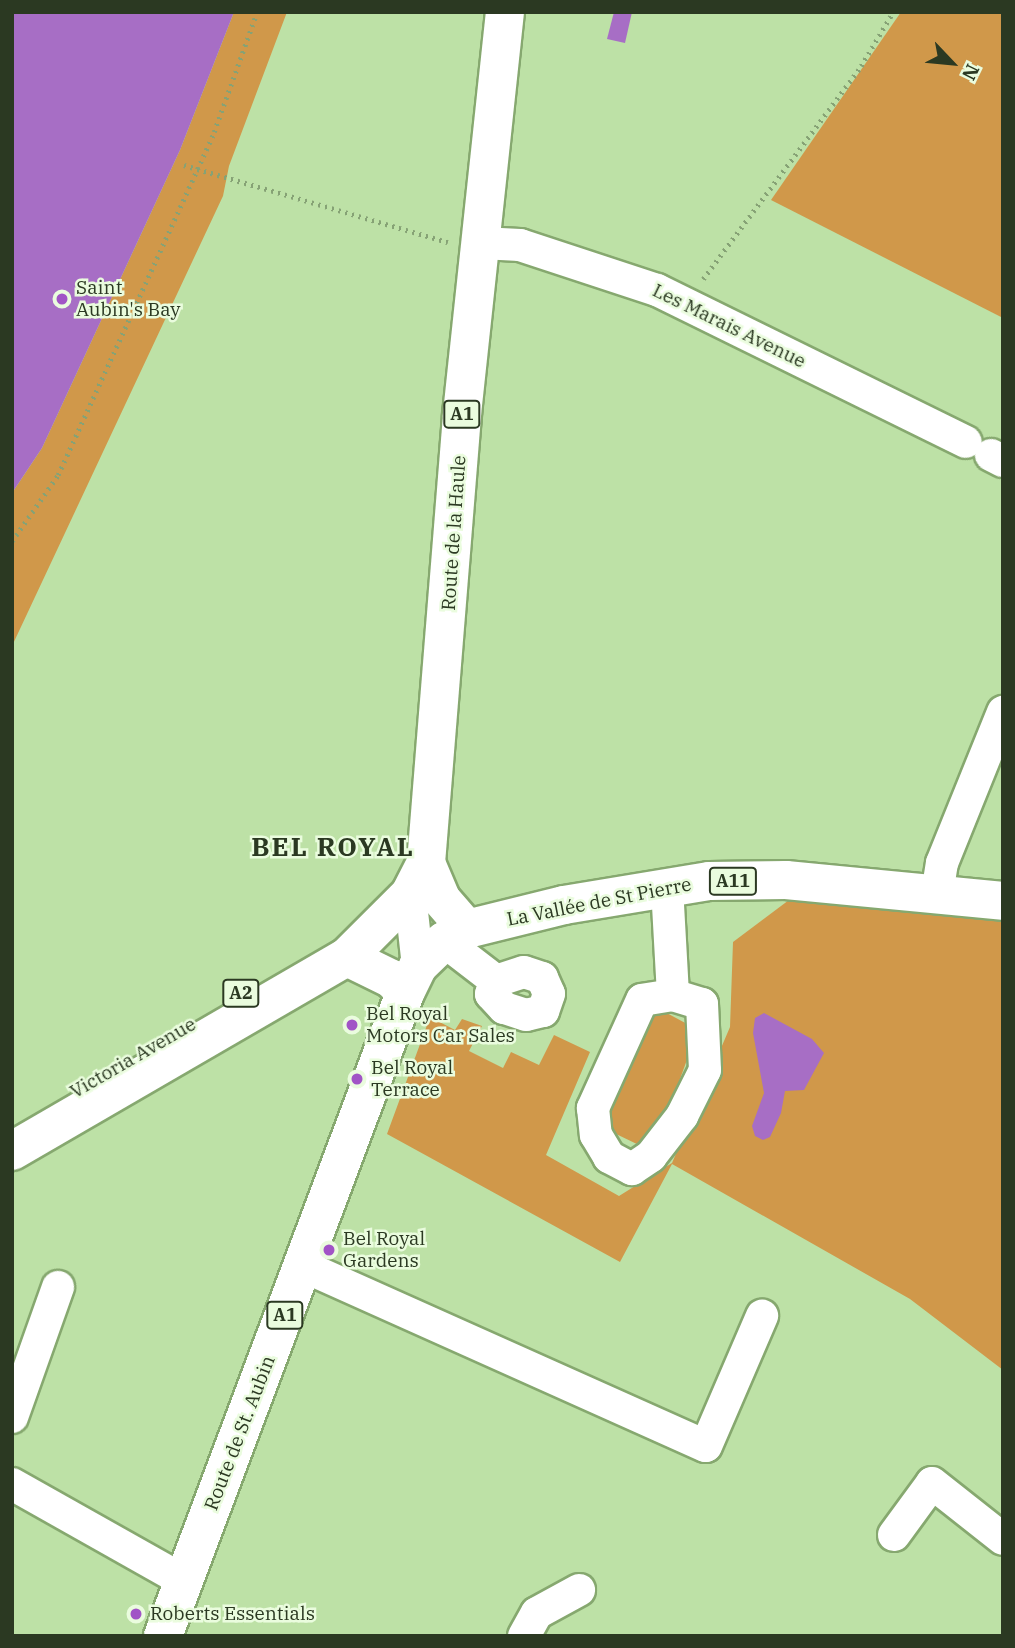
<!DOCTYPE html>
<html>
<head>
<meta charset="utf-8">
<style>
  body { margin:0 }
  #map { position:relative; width:1015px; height:1648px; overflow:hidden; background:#bde1a6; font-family:"IBM Plex Serif",serif }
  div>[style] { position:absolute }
  .green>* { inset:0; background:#d0984a }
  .water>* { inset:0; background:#a76ec5 }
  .path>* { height:4.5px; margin-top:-2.25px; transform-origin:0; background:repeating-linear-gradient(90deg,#86a275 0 2px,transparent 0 7px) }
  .roads { filter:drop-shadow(2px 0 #86a86f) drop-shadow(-2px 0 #86a86f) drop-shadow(0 2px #86a86f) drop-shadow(0 -2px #86a86f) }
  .minor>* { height:32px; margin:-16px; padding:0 16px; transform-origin:16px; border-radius:16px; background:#fff }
  .major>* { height:38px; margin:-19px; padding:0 19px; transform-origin:19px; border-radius:19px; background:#fff }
  .highway>* { height:38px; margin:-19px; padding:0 19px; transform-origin:19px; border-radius:19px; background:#fff }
  .dots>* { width:19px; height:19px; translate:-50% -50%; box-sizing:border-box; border:4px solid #eafcde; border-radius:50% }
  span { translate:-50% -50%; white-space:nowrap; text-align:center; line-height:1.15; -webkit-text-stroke:5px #eafcde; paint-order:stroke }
  .shield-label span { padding:2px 5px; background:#eafcde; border:2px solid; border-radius:5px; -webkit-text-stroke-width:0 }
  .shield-label { font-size:18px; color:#2b3922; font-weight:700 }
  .poi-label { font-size:19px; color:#2b3922 }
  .left { translate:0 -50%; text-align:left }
  .street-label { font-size:19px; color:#2b3922 }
  .district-label { font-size:26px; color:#2b3922; font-weight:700; letter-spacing:2px }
  .frame { position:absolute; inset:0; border:14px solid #2b3922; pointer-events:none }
  .north { position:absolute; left:917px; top:28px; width:70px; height:70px; -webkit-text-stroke:5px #eafcde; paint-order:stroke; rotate:116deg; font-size:19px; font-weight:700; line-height:28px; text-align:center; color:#2b3922 }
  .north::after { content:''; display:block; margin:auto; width:24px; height:32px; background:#2b3922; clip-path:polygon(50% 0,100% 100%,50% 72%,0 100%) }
</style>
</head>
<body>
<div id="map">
  <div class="green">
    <div style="clip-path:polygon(234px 12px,287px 12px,229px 166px,223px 196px,12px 646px,12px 493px,42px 448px,180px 150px)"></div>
    <div style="clip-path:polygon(901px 12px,1003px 12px,1003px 318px,771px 200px)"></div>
    <div style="clip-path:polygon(797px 894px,1003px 912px,1003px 1370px,910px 1299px,672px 1164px,620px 1262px,387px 1134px,430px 1017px,455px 1030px,462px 1019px,482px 1026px,469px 1051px,503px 1068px,511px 1052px,539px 1065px,554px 1035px,590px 1052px,546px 1155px,619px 1196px,672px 1163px,730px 1027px,733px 942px)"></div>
    <div style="clip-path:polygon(663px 1011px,689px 1025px,692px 1046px,660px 1134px,643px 1147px,612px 1132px,604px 1114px,648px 1013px)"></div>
  </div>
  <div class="water">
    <div style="clip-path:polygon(12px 12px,234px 12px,180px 150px,42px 448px,12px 493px)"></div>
    <div style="clip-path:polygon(614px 12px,632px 12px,625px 43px,607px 39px)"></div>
    <div style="clip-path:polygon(764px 1013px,812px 1039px,824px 1053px,804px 1090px,785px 1091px,781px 1113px,770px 1137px,763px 1140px,755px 1136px,752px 1126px,764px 1093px,753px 1033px,755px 1018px)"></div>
  </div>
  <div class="path">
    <div style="left:184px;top:165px;width:275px;rotate:16.3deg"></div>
    <div style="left:703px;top:279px;width:265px;rotate:-53.4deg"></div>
    <div style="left:861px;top:66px;width:63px;rotate:-59.3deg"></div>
    <div style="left:12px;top:541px;width:80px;rotate:-55.1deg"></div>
    <div style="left:58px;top:475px;width:377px;rotate:-65.5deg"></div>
    <div style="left:214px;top:132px;width:127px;rotate:-70.3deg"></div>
  </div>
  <div class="roads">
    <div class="minor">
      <div style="left:481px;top:243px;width:39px;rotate:3deg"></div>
      <div style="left:520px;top:245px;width:144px;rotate:18.2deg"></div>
      <div style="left:657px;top:290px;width:344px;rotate:26.2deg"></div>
      <div style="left:991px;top:455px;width:13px;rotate:27deg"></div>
      <div style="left:667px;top:887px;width:108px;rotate:86.8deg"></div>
      <div style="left:673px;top:995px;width:31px;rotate:171deg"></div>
      <div style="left:642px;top:1000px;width:119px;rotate:114.4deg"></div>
      <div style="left:593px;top:1108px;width:27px;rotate:84deg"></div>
      <div style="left:596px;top:1135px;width:26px;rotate:59deg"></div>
      <div style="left:609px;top:1157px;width:26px;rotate:28deg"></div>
      <div style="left:632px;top:1169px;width:23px;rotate:-34deg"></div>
      <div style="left:651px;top:1156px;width:51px;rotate:-52.2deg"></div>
      <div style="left:682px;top:1116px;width:51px;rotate:-63.4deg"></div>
      <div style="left:705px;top:1070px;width:66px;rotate:-92.6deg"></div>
      <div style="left:702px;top:1004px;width:30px;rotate:-163deg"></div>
      <div style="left:410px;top:894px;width:72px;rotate:83.7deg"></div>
      <div style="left:937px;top:894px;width:31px;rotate:-81deg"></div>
      <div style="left:942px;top:863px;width:163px;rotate:-68deg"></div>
      <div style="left:444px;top:941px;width:66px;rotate:37.6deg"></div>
      <div style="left:496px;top:981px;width:29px;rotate:-18deg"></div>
      <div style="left:524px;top:972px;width:19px;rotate:18deg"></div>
      <div style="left:542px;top:978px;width:17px;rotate:66deg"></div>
      <div style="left:549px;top:994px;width:18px;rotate:109deg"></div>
      <div style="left:543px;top:1011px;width:17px;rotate:167deg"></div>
      <div style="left:526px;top:1015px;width:23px;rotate:-162deg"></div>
      <div style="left:504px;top:1008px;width:19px;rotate:-133deg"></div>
      <div style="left:491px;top:994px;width:14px;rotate:-69deg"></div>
      <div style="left:303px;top:1266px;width:441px;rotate:24.1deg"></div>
      <div style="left:706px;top:1446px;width:142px;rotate:-66.7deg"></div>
      <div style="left:12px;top:1417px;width:138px;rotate:-70.5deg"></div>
      <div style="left:12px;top:1484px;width:197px;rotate:29.4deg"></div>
      <div style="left:894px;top:1535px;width:64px;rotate:-53.8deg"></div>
      <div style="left:932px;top:1483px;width:90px;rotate:38.3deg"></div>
      <div style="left:524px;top:1636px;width:26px;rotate:-61deg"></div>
      <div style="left:537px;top:1613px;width:48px;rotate:-28.7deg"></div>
    </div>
    <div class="major">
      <div style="left:426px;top:863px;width:39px;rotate:67deg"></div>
      <div style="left:441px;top:899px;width:40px;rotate:49deg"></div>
      <div style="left:347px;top:957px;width:50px;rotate:26.1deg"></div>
      <div style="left:392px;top:979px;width:19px;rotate:47deg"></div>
      <div style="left:163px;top:1636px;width:687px;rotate:-69.38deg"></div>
      <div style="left:405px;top:993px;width:30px;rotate:-64deg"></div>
      <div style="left:418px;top:966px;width:36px;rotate:-44deg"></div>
      <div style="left:444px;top:941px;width:26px;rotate:-28deg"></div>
      <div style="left:467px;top:929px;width:100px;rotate:-13.9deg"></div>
      <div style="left:564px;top:905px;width:147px;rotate:-9.4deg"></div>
      <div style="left:709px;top:881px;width:77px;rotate:-0.7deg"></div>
      <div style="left:786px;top:880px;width:218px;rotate:5.5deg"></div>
    </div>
    <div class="highway">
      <div style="left:12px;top:1151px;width:387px;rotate:-30.1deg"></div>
      <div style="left:347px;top:957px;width:89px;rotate:-45deg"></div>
      <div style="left:410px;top:894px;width:35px;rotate:-63deg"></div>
      <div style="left:426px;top:863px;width:450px;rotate:-85.4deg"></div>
      <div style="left:462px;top:414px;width:404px;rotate:-83.9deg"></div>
    </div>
  </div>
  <div class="dots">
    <div style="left:62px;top:299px;background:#a154c6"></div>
    <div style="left:352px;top:1025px;background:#a154c6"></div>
    <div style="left:357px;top:1079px;background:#a154c6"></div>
    <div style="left:329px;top:1250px;background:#a154c6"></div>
    <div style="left:136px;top:1614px;background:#a154c6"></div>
  </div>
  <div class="shield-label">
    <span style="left:462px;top:414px">A1</span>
    <span style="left:733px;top:881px">A11</span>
    <span style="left:241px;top:993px">A2</span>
    <span style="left:285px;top:1315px">A1</span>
  </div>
  <div class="poi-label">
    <span class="left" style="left:76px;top:299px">Saint<br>Aubin's Bay</span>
    <span class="left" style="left:366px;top:1025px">Bel Royal<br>Motors Car Sales</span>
    <span class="left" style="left:371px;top:1079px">Bel Royal<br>Terrace</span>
    <span class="left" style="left:343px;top:1250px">Bel Royal<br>Gardens</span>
    <span class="left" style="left:150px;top:1614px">Roberts Essentials</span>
  </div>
  <div class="street-label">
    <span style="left:729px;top:326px;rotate:26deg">Les Marais Avenue</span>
    <span style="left:454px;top:533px;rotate:-86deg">Route de la Haule</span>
    <span style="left:599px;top:902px;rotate:-11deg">La Vallée de St Pierre</span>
    <span style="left:133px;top:1058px;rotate:-30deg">Victoria Avenue</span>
    <span style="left:240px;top:1433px;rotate:-69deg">Route de St. Aubin</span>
  </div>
  <div class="district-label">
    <span style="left:333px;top:847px">BEL ROYAL</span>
  </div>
  <div class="frame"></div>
  <div class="north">N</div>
</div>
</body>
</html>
